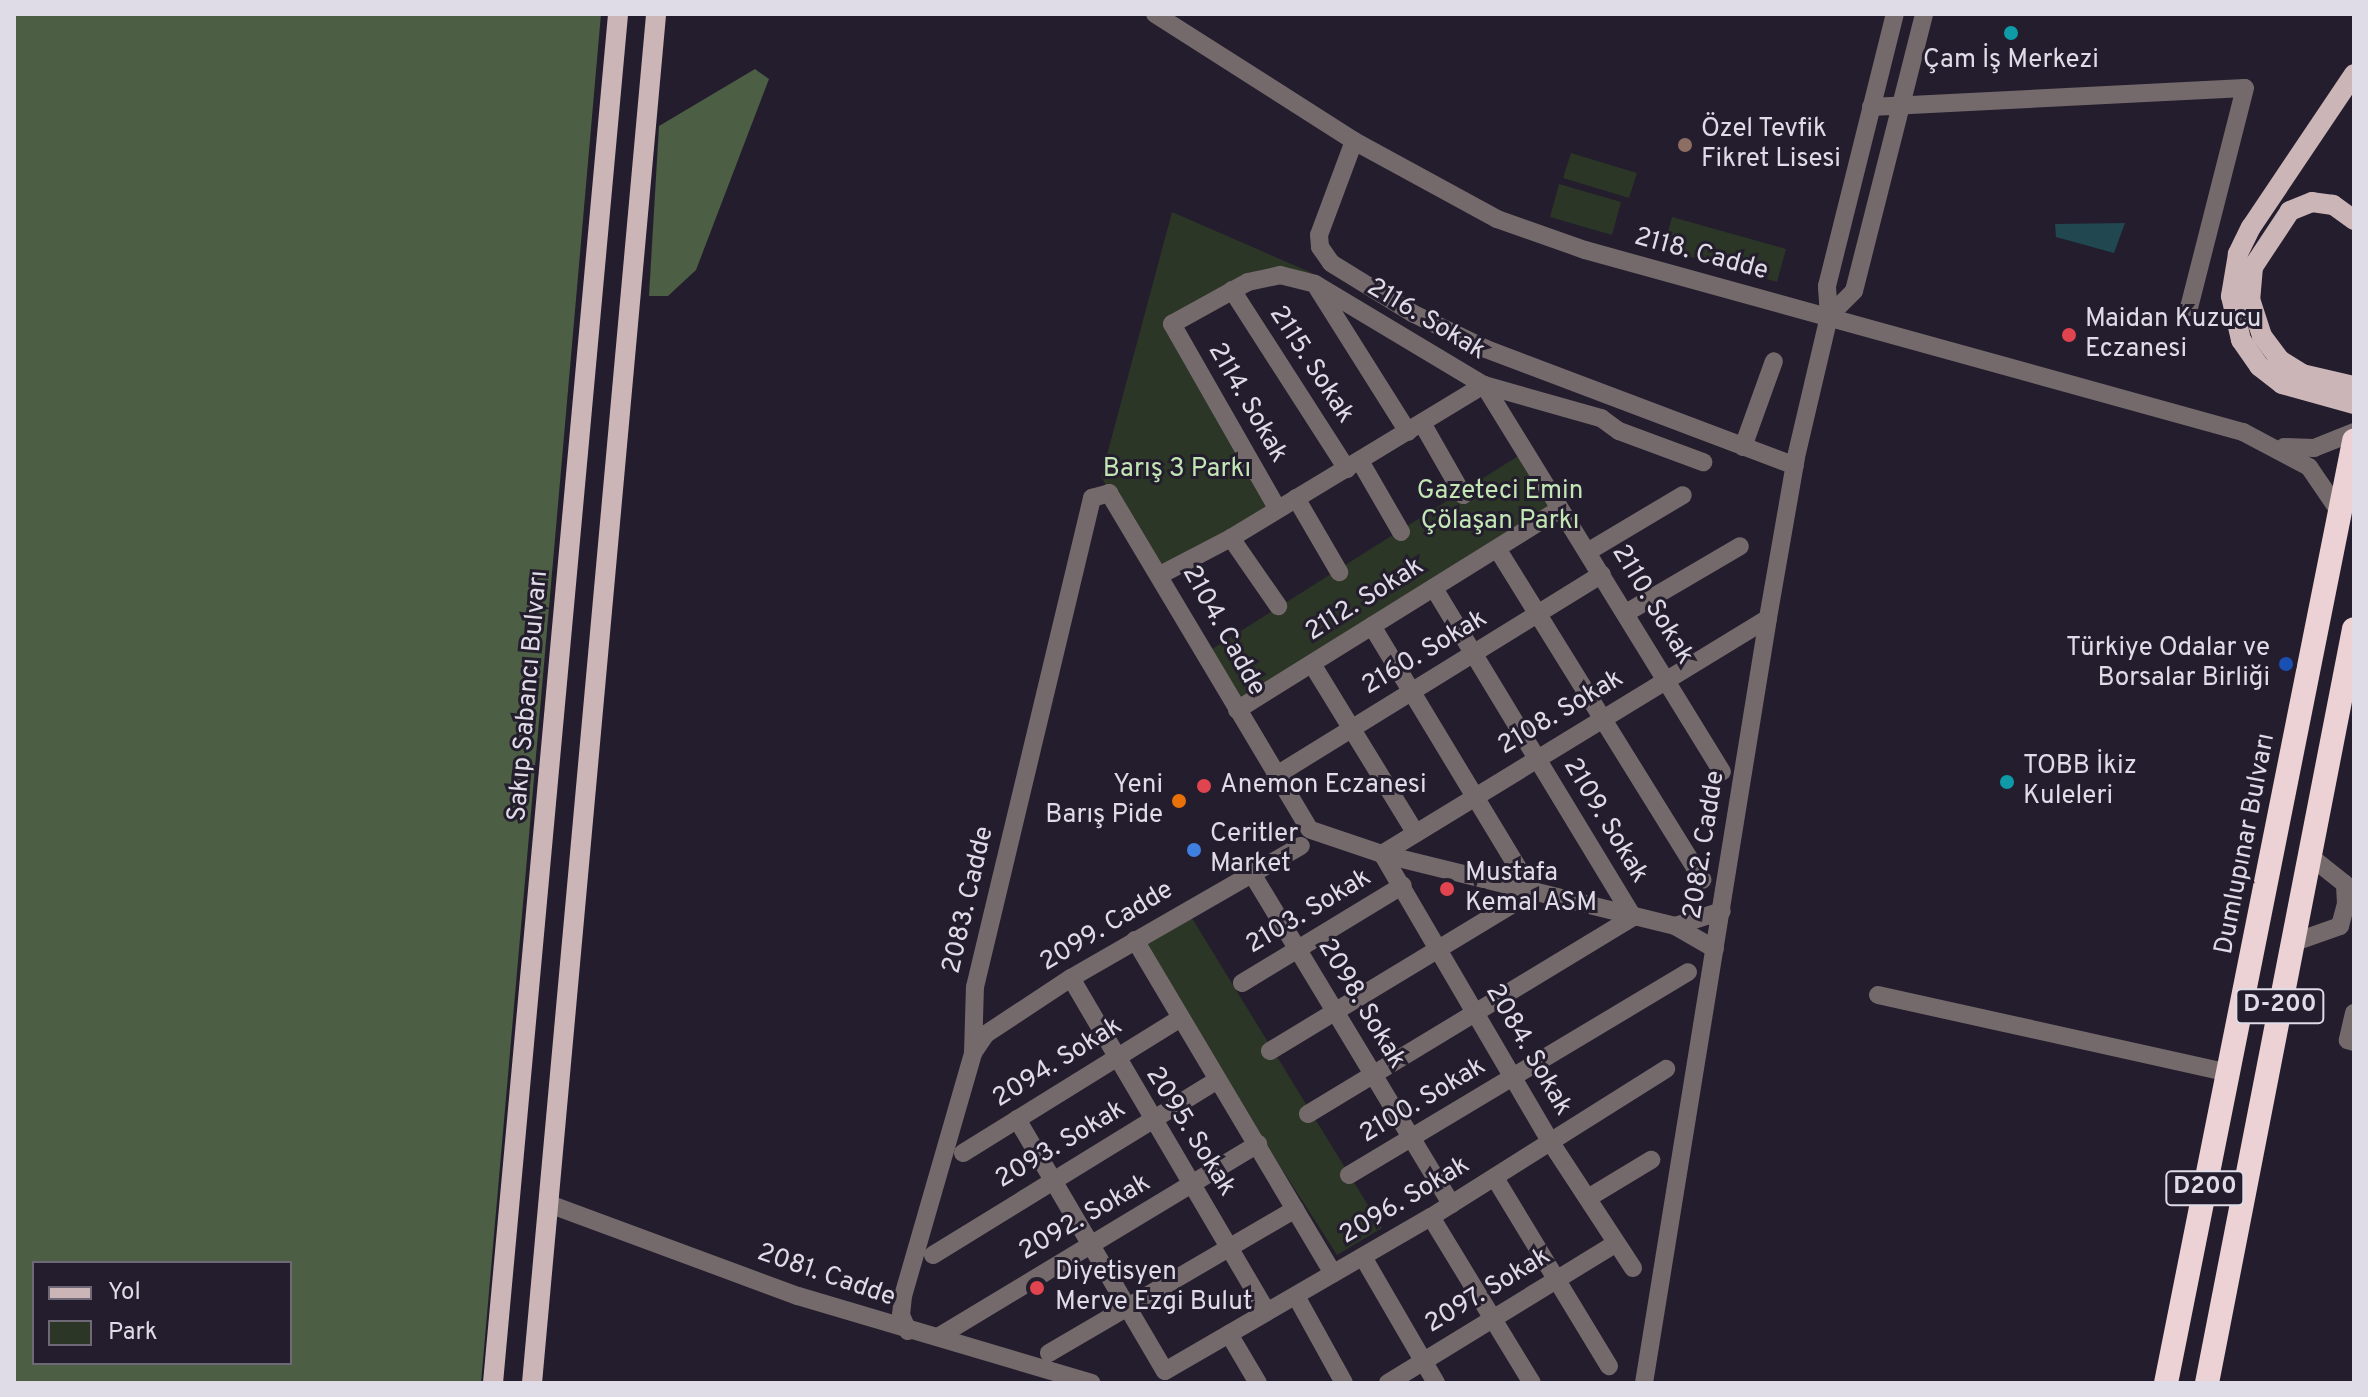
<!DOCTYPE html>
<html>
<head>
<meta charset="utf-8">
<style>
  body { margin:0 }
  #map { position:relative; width:2368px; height:1397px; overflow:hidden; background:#231d2d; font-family:Overpass,sans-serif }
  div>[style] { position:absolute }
  .green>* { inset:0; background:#2b3626 }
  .forest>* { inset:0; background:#4c5e44 }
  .water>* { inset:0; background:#214750 }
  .minor>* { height:18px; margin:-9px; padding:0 9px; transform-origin:9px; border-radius:9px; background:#756a6b }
  .major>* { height:20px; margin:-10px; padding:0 10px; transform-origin:10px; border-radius:10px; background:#cbb5b7 }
  .highway>* { height:24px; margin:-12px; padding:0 12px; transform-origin:12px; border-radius:12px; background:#edd2d5 }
  .dots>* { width:22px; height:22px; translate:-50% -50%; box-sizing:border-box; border:4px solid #231d2d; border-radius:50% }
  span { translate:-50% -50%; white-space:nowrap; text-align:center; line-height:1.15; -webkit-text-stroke:6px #231d2d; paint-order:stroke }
  .shield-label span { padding:2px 6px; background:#231d2d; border:2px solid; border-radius:6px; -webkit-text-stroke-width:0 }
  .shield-label { font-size:24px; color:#e0dce7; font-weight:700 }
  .poi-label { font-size:26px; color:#e0dce7 }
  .left { translate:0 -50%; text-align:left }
  .right { translate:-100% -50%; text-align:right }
  .street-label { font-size:26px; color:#e0dce7 }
  .park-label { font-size:26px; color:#c3e6b5 }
  .frame { position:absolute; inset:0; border:16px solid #e0dce7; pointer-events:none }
  .legend { position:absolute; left:32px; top:1261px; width:260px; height:104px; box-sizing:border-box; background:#231d2d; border:2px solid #6f6977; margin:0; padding:10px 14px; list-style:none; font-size:24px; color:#e0dce7 }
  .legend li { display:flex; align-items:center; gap:16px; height:40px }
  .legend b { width:40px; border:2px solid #6f6977 }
</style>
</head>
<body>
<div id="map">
  <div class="green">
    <div style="clip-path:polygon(1571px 153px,1637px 173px,1629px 198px,1563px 178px)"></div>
    <div style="clip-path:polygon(1559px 184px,1621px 202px,1612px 235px,1550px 217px)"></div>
    <div style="clip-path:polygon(1172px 212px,1312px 273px,1280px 275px,1172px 324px,1277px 508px,1162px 574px,1101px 477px)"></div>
    <div style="clip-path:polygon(1672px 217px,1786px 249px,1777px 282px,1663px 249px)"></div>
    <div style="clip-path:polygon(1526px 451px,1560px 509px,1237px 710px,1204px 654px)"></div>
    <div style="clip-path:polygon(1187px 910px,1382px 1228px,1337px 1255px,1135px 940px)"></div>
  </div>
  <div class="forest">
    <div style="clip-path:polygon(evenodd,14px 14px,601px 14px,481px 1383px,14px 1383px,14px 14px,34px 1263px,290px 1263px,290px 1363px,34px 1363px,34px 1263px)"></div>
    <div style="clip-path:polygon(755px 69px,769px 79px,696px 270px,668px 296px,649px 296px,659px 126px)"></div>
  </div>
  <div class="water">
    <div style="clip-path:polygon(2125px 223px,2114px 253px,2056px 237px,2055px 224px)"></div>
  </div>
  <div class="minor">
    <div style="left:1155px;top:14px;width:236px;rotate:32.5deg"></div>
    <div style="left:1354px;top:141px;width:163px;rotate:28.6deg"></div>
    <div style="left:1497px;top:219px;width:93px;rotate:19.4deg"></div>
    <div style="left:1585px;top:250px;width:683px;rotate:15.46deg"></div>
    <div style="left:2243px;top:432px;width:75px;rotate:27.9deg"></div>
    <div style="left:2309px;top:467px;width:53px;rotate:55.7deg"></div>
    <div style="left:1871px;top:107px;width:374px;rotate:-2.9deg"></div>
    <div style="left:2245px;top:88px;width:226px;rotate:104.3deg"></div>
    <div style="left:1354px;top:141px;width:100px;rotate:110.4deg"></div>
    <div style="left:1319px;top:235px;width:12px;rotate:85deg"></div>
    <div style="left:1320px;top:247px;width:19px;rotate:55deg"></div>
    <div style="left:1331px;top:263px;width:97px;rotate:31.6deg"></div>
    <div style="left:1414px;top:314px;width:80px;rotate:25.9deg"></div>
    <div style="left:1486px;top:349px;width:330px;rotate:20.7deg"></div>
    <div style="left:1318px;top:289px;width:169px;rotate:57.8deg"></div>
    <div style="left:1232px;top:290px;width:213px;rotate:57.3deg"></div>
    <div style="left:1829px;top:316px;width:35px;rotate:-45deg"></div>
    <div style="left:1854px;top:291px;width:286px;rotate:-75.8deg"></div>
    <div style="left:1422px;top:423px;width:83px;rotate:60.3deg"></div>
    <div style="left:1743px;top:447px;width:91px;rotate:-70.2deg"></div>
    <div style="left:2284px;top:447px;width:30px;rotate:2deg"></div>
    <div style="left:2314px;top:448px;width:43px;rotate:-21.8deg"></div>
    <div style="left:1360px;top:461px;width:82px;rotate:60deg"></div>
    <div style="left:1296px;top:498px;width:86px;rotate:59.8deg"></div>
    <div style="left:1277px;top:508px;width:212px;rotate:-119.7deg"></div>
    <div style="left:1172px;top:324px;width:87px;rotate:-28.9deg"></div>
    <div style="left:1248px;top:282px;width:33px;rotate:-12deg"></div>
    <div style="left:1280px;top:275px;width:36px;rotate:14deg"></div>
    <div style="left:1315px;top:284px;width:197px;rotate:30.9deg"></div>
    <div style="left:1484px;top:385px;width:122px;rotate:15.8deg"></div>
    <div style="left:1601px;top:418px;width:22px;rotate:36deg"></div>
    <div style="left:1619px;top:431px;width:90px;rotate:20.3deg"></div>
    <div style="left:1231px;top:538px;width:83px;rotate:55.3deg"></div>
    <div style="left:1498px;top:550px;width:388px;rotate:58.2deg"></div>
    <div style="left:1589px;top:551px;width:109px;rotate:-30.8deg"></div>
    <div style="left:1162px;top:574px;width:78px;rotate:-27.6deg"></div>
    <div style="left:1231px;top:538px;width:296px;rotate:-31.2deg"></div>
    <div style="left:1484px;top:385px;width:454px;rotate:58.4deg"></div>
    <div style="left:1626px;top:613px;width:132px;rotate:-30.4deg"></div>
    <div style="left:1372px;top:626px;width:285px;rotate:58.9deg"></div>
    <div style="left:1312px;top:664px;width:197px;rotate:58.5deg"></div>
    <div style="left:1237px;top:710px;width:380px;rotate:-31.9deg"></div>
    <div style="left:1275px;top:776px;width:384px;rotate:-31.7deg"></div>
    <div style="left:1311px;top:830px;width:75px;rotate:18.7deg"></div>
    <div style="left:1382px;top:854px;width:302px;rotate:13.8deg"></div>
    <div style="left:1675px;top:926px;width:46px;rotate:29.9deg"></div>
    <div style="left:1251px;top:872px;width:388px;rotate:58.9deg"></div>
    <div style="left:1675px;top:926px;width:49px;rotate:-17.7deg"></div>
    <div style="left:1135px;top:940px;width:388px;rotate:59.3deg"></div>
    <div style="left:2292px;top:943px;width:51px;rotate:-19.5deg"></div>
    <div style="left:2340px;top:926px;width:23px;rotate:-75deg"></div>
    <div style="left:2346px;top:904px;width:20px;rotate:-93deg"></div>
    <div style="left:2345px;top:884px;width:43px;rotate:-141.5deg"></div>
    <div style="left:1071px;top:978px;width:387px;rotate:59.6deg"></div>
    <div style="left:1242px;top:983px;width:188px;rotate:-31.3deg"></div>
    <div style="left:1878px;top:995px;width:360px;rotate:12.5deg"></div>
    <div style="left:2354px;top:1013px;width:28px;rotate:103deg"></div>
    <div style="left:2348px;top:1040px;width:6px;rotate:18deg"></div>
    <div style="left:1270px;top:1051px;width:280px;rotate:-31.2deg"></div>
    <div style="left:973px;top:1053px;width:23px;rotate:-56deg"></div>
    <div style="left:986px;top:1034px;width:102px;rotate:-33.4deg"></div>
    <div style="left:1071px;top:978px;width:265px;rotate:-29.9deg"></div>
    <div style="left:1308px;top:1114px;width:380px;rotate:-31.2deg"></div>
    <div style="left:1633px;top:917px;width:385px;rotate:-121.2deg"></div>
    <div style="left:1017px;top:1119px;width:292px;rotate:59.6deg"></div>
    <div style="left:1165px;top:1371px;width:307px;rotate:-30.1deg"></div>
    <div style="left:1431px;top:1217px;width:278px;rotate:-32.2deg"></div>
    <div style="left:963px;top:1153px;width:256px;rotate:-31.8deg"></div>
    <div style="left:1349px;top:1175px;width:395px;rotate:-30.9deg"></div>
    <div style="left:1495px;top:1178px;width:220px;rotate:58.8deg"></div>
    <div style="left:1588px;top:1198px;width:74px;rotate:-31.1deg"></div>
    <div style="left:549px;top:1204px;width:265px;rotate:20.3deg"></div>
    <div style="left:798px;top:1296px;width:306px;rotate:16.5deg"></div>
    <div style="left:1431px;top:1217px;width:194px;rotate:58.7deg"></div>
    <div style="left:933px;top:1255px;width:334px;rotate:-31.6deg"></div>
    <div style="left:1363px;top:1257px;width:146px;rotate:59.9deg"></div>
    <div style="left:1633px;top:1268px;width:152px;rotate:-123.2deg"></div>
    <div style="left:1550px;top:1141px;width:333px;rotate:-120.3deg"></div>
    <div style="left:1382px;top:854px;width:452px;rotate:-31.4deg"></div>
    <div style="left:1296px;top:1296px;width:99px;rotate:61.1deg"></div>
    <div style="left:908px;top:1331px;width:17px;rotate:-114deg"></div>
    <div style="left:901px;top:1315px;width:19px;rotate:-84deg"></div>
    <div style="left:903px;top:1296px;width:253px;rotate:-73.9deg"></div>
    <div style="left:973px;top:1053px;width:66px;rotate:-88.3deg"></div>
    <div style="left:975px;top:987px;width:503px;rotate:-76.54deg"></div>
    <div style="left:1092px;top:498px;width:18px;rotate:-16deg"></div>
    <div style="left:1109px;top:493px;width:391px;rotate:59.2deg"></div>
    <div style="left:1229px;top:1334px;width:57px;rotate:59.4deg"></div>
    <div style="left:938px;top:1337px;width:374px;rotate:-31.1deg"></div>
    <div style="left:1049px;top:1353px;width:285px;rotate:-30.3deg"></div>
    <div style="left:1388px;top:1383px;width:266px;rotate:-31.5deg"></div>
    <div style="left:1644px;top:1383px;width:775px;rotate:-80.79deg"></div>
    <div style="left:1768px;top:618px;width:163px;rotate:-80.1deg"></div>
    <div style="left:1796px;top:457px;width:145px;rotate:-76.8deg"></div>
    <div style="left:1829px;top:316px;width:30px;rotate:-94deg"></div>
    <div style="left:1827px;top:286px;width:280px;rotate:-76deg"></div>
  </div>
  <div class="major">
    <div style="left:2354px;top:74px;width:184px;rotate:123.9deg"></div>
    <div style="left:2251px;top:227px;width:30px;rotate:116deg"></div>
    <div style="left:2238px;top:254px;width:43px;rotate:99.5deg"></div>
    <div style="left:2231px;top:296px;width:45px;rotate:77.2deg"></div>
    <div style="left:2241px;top:340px;width:32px;rotate:55deg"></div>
    <div style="left:2259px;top:366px;width:29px;rotate:38deg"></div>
    <div style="left:2282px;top:384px;width:75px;rotate:15.5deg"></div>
    <div style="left:2354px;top:220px;width:26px;rotate:-144deg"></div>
    <div style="left:2333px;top:205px;width:21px;rotate:-172deg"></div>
    <div style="left:2312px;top:202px;width:24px;rotate:158deg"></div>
    <div style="left:2290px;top:211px;width:67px;rotate:123.5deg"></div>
    <div style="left:2253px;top:267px;width:32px;rotate:95deg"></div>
    <div style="left:2250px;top:299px;width:39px;rotate:72deg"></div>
    <div style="left:2262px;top:336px;width:30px;rotate:53deg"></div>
    <div style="left:2280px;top:360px;width:26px;rotate:32deg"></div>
    <div style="left:2302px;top:374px;width:53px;rotate:13deg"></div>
    <div style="left:493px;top:1383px;width:1375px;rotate:-84.78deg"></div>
    <div style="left:532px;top:1383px;width:1375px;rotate:-84.82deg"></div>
  </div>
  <div class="highway">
    <div style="left:2166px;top:1383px;width:961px;rotate:-78.71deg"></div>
    <div style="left:2207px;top:1383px;width:768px;rotate:-78.97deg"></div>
  </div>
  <div class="dots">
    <div style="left:2011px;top:33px;background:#0f9aa8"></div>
    <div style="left:1685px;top:145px;background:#8d6e63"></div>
    <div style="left:2069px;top:335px;background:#e0444e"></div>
    <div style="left:2286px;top:664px;background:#1a4fb4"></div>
    <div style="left:2007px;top:782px;background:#0f9aa8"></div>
    <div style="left:1204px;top:786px;background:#e0444e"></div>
    <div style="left:1179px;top:801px;background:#e8710a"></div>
    <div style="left:1194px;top:850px;background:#3f7fe0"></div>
    <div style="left:1447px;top:889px;background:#e0444e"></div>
    <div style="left:1037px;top:1288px;background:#e0444e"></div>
  </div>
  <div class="shield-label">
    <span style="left:2280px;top:1006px">D-200</span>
    <span style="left:2205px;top:1188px">D200</span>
  </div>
  <div class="poi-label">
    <span style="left:2011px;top:61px">Çam İş Merkezi</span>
    <span class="left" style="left:1701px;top:145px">Özel Tevfik<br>Fikret Lisesi</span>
    <span class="left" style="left:2085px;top:335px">Maidan Kuzucu<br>Eczanesi</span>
    <span class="right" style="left:2270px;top:664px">Türkiye Odalar ve<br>Borsalar Birliği</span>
    <span class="left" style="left:2023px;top:782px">TOBB İkiz<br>Kuleleri</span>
    <span class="right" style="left:1163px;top:801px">Yeni<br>Barış Pide</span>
    <span class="left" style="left:1220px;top:786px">Anemon Eczanesi</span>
    <span class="left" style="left:1210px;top:850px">Ceritler<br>Market</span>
    <span class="left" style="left:1465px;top:889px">Mustafa<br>Kemal ASM</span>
    <span class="left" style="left:1055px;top:1288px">Diyetisyen<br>Merve Ezgi Bulut</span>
  </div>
  <div class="street-label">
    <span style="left:1701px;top:255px;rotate:15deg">2118. Cadde</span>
    <span style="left:1426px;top:320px;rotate:31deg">2116. Sokak</span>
    <span style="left:1311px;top:365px;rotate:57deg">2115. Sokak</span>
    <span style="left:1247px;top:403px;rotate:60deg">2114. Sokak</span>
    <span style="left:1365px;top:600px;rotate:-32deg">2112. Sokak</span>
    <span style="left:1652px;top:605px;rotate:59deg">2110. Sokak</span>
    <span style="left:1223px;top:631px;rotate:61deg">2104. Cadde</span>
    <span style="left:1425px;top:653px;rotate:-31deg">2160. Sokak</span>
    <span style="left:529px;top:696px;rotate:-85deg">Sakıp Sabancı Bulvarı</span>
    <span style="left:1561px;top:713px;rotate:-31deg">2108. Sokak</span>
    <span style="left:1605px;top:821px;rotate:59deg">2109. Sokak</span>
    <span style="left:2246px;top:844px;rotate:-79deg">Dumlupınar Bulvarı</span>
    <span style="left:1705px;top:845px;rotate:-81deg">2082. Cadde</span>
    <span style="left:969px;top:900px;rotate:-77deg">2083. Cadde</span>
    <span style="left:1309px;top:912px;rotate:-31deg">2103. Sokak</span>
    <span style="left:1107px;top:927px;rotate:-31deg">2099. Cadde</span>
    <span style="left:1361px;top:1004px;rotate:59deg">2098. Sokak</span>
    <span style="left:1528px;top:1050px;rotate:60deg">2084. Sokak</span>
    <span style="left:1058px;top:1063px;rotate:-32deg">2094. Sokak</span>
    <span style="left:1423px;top:1101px;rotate:-31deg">2100. Sokak</span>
    <span style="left:1190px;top:1132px;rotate:58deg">2095. Sokak</span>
    <span style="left:1061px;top:1145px;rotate:-31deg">2093. Sokak</span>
    <span style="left:1405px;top:1201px;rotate:-31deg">2096. Sokak</span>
    <span style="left:1085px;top:1218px;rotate:-30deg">2092. Sokak</span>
    <span style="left:826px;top:1276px;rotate:19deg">2081. Cadde</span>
    <span style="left:1488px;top:1291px;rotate:-31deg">2097. Sokak</span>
  </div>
  <div class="park-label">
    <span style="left:1177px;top:470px">Barış 3 Parkı</span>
    <span style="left:1500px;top:507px">Gazeteci Emin<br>Çölaşan Parkı</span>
  </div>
  <div class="frame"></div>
  <ul class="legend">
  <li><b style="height:10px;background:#cbb5b7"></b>Yol</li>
  <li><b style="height:22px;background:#2b3626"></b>Park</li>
  </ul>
</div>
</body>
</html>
